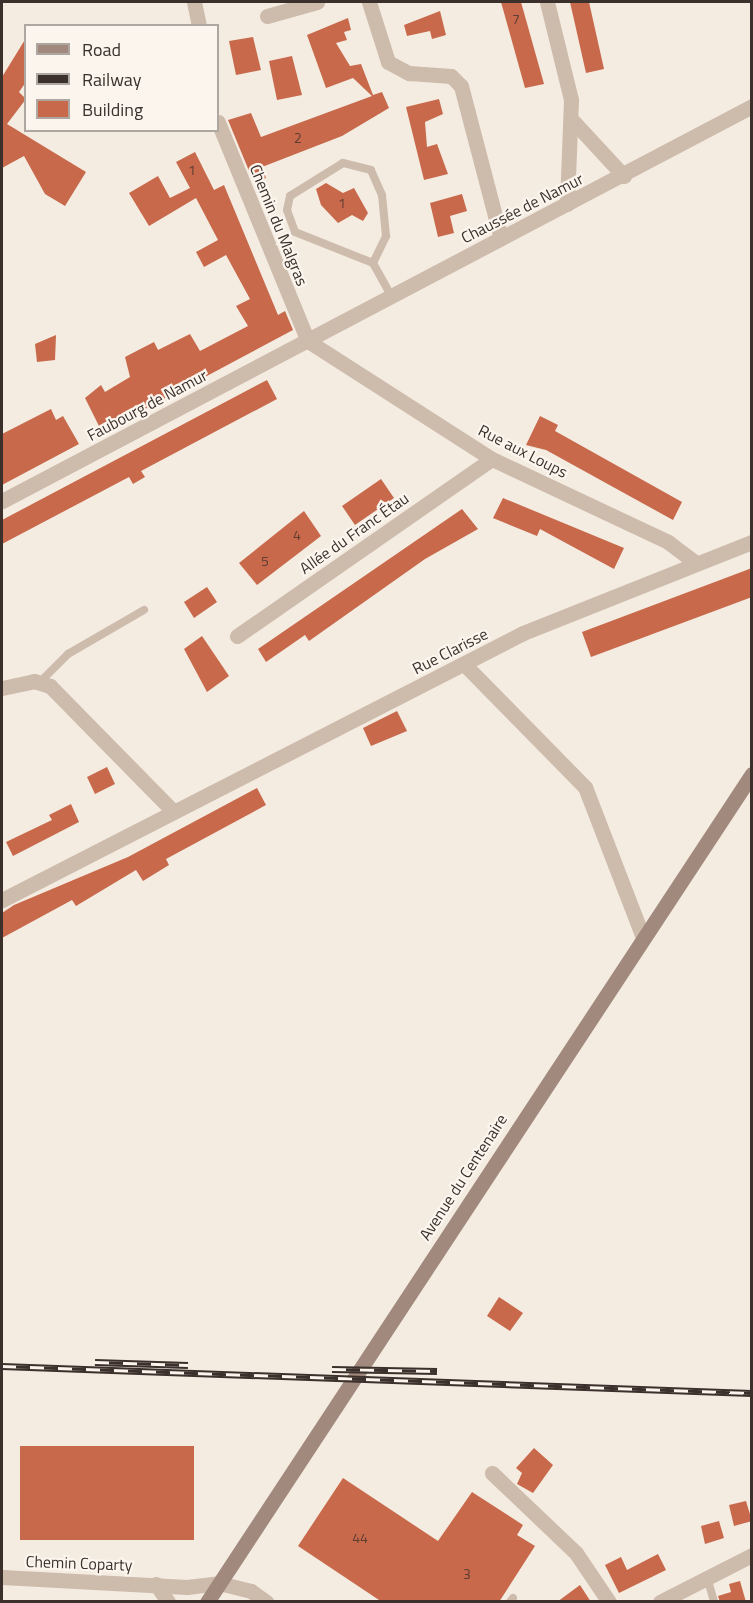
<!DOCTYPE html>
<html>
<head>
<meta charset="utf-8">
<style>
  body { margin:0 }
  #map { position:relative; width:753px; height:1603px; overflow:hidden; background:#f4ebe1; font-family:"Titillium Web",sans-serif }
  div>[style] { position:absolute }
  .building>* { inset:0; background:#c8694b }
  .service>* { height:8px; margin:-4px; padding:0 4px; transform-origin:4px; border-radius:4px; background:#cdbbac }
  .minor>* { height:15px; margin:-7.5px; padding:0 7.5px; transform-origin:7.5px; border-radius:7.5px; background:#cdbbac }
  .tertiary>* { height:15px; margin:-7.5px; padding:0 7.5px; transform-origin:7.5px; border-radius:7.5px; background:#cdbbac }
  .secondary>* { height:15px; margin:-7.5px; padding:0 7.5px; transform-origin:7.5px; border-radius:7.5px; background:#a18a7d }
  .rail>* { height:7px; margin-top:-3.5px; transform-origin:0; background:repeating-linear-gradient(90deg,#fbf5ee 0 14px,#3b302b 0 28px); box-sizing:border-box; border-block:2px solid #3b302b }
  span { translate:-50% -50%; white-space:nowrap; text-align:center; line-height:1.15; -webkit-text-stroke:4.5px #fbf5ee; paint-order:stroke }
  .number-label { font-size:14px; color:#5e3e33 }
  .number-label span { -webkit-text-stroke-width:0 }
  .street-label { font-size:16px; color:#3b302b }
  .frame { position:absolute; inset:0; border:3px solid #3b302b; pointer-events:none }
  .legend { position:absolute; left:24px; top:24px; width:195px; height:108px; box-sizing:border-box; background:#fbf5ee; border:2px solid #aea6a0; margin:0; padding:8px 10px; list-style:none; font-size:18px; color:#3b302b }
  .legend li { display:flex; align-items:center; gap:12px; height:30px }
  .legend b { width:30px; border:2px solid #aea6a0 }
</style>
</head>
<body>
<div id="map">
  <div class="building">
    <div style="clip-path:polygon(501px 2px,521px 2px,544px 84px,525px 88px)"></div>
    <div style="clip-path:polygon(570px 2px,589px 2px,604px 69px,586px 73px)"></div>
    <div style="clip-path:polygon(440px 11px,446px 35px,432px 39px,430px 31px,407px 36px,404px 25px)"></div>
    <div style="clip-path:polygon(348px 18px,351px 30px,344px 32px,347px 40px,336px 43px,350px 66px,361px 64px,373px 95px,382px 92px,389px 108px,342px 136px,262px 167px,266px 178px,254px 183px,228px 120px,251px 113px,261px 137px,372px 96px,353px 78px,326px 88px,307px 35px)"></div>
    <div style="clip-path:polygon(253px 37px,261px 70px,236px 75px,229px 41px)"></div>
    <div style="clip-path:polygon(26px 38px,26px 82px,19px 92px,26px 99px,7px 124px,86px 172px,65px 206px,45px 194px,24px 156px,2px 168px,2px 77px)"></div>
    <div style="clip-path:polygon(292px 56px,302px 95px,277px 100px,269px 61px)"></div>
    <div style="clip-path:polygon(439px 99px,443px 114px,425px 122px,427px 147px,437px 144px,448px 174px,424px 180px,406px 107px)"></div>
    <div style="clip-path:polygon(195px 152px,214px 190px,224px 185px,278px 315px,285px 311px,293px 330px,102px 432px,85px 398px,101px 385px,105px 392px,130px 377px,125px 357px,154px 342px,158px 350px,190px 334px,200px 351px,248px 326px,236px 306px,250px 299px,226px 255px,204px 267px,196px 252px,218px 240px,196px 198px,149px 226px,129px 193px,158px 176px,170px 198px,190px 188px,176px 162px)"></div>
    <div style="clip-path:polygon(326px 183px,343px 193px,354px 188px,368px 213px,363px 221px,352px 215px,338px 223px,321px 205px,316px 189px)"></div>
    <div style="clip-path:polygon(462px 194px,467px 211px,450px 216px,454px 233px,438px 237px,430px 203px)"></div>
    <div style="clip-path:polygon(56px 335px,55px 360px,37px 362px,35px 344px)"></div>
    <div style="clip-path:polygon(267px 380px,277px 399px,141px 471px,145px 477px,133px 484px,129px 477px,2px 544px,2px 520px)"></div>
    <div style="clip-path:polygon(51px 409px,56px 420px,63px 416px,79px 444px,2px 485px,2px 434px)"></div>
    <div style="clip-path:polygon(540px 416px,558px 425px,555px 431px,682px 502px,673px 520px,546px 450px,526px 445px)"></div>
    <div style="clip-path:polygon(381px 479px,394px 498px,355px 525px,342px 506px)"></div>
    <div style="clip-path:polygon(503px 498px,624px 548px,614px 569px,540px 529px,537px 536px,493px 518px)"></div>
    <div style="clip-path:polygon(462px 509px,478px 529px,425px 559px,309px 641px,305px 635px,266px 662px,258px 649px)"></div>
    <div style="clip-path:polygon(304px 511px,321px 536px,257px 585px,239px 563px)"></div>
    <div style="clip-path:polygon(752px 568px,752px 597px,591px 657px,582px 632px)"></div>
    <div style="clip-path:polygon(207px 587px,217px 602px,194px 618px,184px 602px)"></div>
    <div style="clip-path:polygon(202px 636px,229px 676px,207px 692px,184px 649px)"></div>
    <div style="clip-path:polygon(397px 711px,407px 731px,371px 746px,363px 728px)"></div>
    <div style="clip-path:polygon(107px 767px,115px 784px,95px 794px,87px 777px)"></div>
    <div style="clip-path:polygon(257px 788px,266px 805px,166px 859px,169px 865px,143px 881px,136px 870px,76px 906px,72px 900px,2px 938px,2px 913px,14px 905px,128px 857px)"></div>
    <div style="clip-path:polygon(71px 804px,79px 822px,13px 856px,6px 842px,52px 820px,49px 815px)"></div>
    <div style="clip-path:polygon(499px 1297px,523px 1313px,510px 1331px,487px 1316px)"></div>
    <div style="clip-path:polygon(20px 1446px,194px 1446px,194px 1540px,20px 1540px)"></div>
    <div style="clip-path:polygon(534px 1448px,553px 1465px,533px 1493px,517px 1484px,522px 1473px,516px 1468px)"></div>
    <div style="clip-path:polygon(343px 1478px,438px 1541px,472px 1492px,523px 1525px,517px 1535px,535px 1546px,499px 1602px,382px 1602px,298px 1546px)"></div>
    <div style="clip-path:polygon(746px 1501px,752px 1521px,734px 1526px,729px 1505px)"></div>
    <div style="clip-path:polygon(719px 1521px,724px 1538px,705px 1544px,701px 1526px)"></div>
    <div style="clip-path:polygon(658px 1554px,666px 1570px,619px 1593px,605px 1565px,621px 1557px,627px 1570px)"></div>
    <div style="clip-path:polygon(740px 1581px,746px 1602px,720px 1602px,718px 1596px,731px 1592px,729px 1584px)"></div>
    <div style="clip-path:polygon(580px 1585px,591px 1602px,557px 1602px)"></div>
  </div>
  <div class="service">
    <div style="left:373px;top:263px;width:30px;rotate:-64deg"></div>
    <div style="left:386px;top:236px;width:41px;rotate:-95.6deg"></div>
    <div style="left:382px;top:195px;width:27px;rotate:-114deg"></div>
    <div style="left:371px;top:170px;width:29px;rotate:-166deg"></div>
    <div style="left:343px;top:163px;width:62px;rotate:148.1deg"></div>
    <div style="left:290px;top:196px;width:14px;rotate:102deg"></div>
    <div style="left:287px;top:210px;width:23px;rotate:70deg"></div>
    <div style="left:295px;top:232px;width:84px;rotate:21.7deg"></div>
    <div style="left:373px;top:263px;width:38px;rotate:61deg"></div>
    <div style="left:40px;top:682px;width:40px;rotate:-45deg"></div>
    <div style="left:68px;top:654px;width:88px;rotate:-30.1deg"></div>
    <div style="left:707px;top:1577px;width:26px;rotate:74deg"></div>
    <div style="left:510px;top:1602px;width:5px;rotate:-53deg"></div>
  </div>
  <div class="minor">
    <div style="left:194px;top:2px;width:25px;rotate:78deg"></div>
    <div style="left:369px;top:2px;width:63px;rotate:72.4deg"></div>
    <div style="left:388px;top:62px;width:24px;rotate:28deg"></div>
    <div style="left:409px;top:73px;width:42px;rotate:4.1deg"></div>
    <div style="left:451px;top:76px;width:14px;rotate:45deg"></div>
    <div style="left:461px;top:86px;width:157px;rotate:75.3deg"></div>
    <div style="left:547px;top:2px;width:101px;rotate:76.2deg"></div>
    <div style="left:571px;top:100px;width:104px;rotate:92.2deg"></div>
    <div style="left:267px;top:16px;width:52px;rotate:-15.6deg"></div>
    <div style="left:573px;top:121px;width:75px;rotate:47.2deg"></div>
    <div style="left:218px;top:122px;width:237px;rotate:67.7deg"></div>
    <div style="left:308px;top:341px;width:219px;rotate:32.7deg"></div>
    <div style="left:492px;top:459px;width:195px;rotate:25.2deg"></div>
    <div style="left:668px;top:542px;width:35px;rotate:37deg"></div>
    <div style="left:237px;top:636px;width:310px;rotate:-34.8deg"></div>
    <div style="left:464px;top:664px;width:173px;rotate:45.5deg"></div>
    <div style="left:585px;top:787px;width:161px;rotate:68.9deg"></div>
    <div style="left:2px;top:688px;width:33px;rotate:-12deg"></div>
    <div style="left:34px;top:681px;width:17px;rotate:17deg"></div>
    <div style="left:50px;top:686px;width:175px;rotate:45.5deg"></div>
    <div style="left:2px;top:900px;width:585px;rotate:-27.13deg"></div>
    <div style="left:523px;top:633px;width:246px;rotate:-21.7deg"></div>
    <div style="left:492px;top:1473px;width:116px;rotate:43.6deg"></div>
    <div style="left:576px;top:1553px;width:59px;rotate:56deg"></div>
    <div style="left:2px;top:1577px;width:185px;rotate:3.1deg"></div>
    <div style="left:187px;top:1587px;width:32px;rotate:-7deg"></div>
    <div style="left:219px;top:1583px;width:33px;rotate:14deg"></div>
    <div style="left:251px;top:1591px;width:19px;rotate:36deg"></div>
    <div style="left:156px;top:1584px;width:22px;rotate:56deg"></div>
    <div style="left:660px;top:1602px;width:103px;rotate:-27.1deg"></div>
  </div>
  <div class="tertiary">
    <div style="left:2px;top:501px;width:848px;rotate:-27.77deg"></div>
  </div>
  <div class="secondary">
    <div style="left:207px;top:1602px;width:991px;rotate:-56.65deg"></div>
  </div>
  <div class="rail">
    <div style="left:95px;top:1362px;width:93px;rotate:1.8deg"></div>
    <div style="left:2px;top:1366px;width:750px;rotate:2.06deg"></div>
    <div style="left:332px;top:1369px;width:105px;rotate:1.1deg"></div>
  </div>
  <div class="number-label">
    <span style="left:516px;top:19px">7</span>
    <span style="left:298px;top:138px">2</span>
    <span style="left:192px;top:170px">1</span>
    <span style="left:342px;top:203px">1</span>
    <span style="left:297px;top:535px">4</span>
    <span style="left:265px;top:561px">5</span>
    <span style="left:360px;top:1538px">44</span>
    <span style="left:467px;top:1574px">3</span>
  </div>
  <div class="street-label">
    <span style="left:522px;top:208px;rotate:-27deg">Chaussée de Namur</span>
    <span style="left:279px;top:225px;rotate:68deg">Chemin du Malgras</span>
    <span style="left:147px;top:405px;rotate:-28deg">Faubourg de Namur</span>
    <span style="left:523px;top:451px;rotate:27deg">Rue aux Loups</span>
    <span style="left:354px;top:533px;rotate:-35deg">Allée du Franc Étau</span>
    <span style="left:450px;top:651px;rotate:-27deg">Rue Clarisse</span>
    <span style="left:463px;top:1177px;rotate:-57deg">Avenue du Centenaire</span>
    <span style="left:79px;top:1563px;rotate:2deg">Chemin Coparty</span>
  </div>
  <div class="frame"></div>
  <ul class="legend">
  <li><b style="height:8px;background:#a18a7d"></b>Road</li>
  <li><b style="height:8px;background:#3b302b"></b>Railway</li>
  <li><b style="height:16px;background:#c8694b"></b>Building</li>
  </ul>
</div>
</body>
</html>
